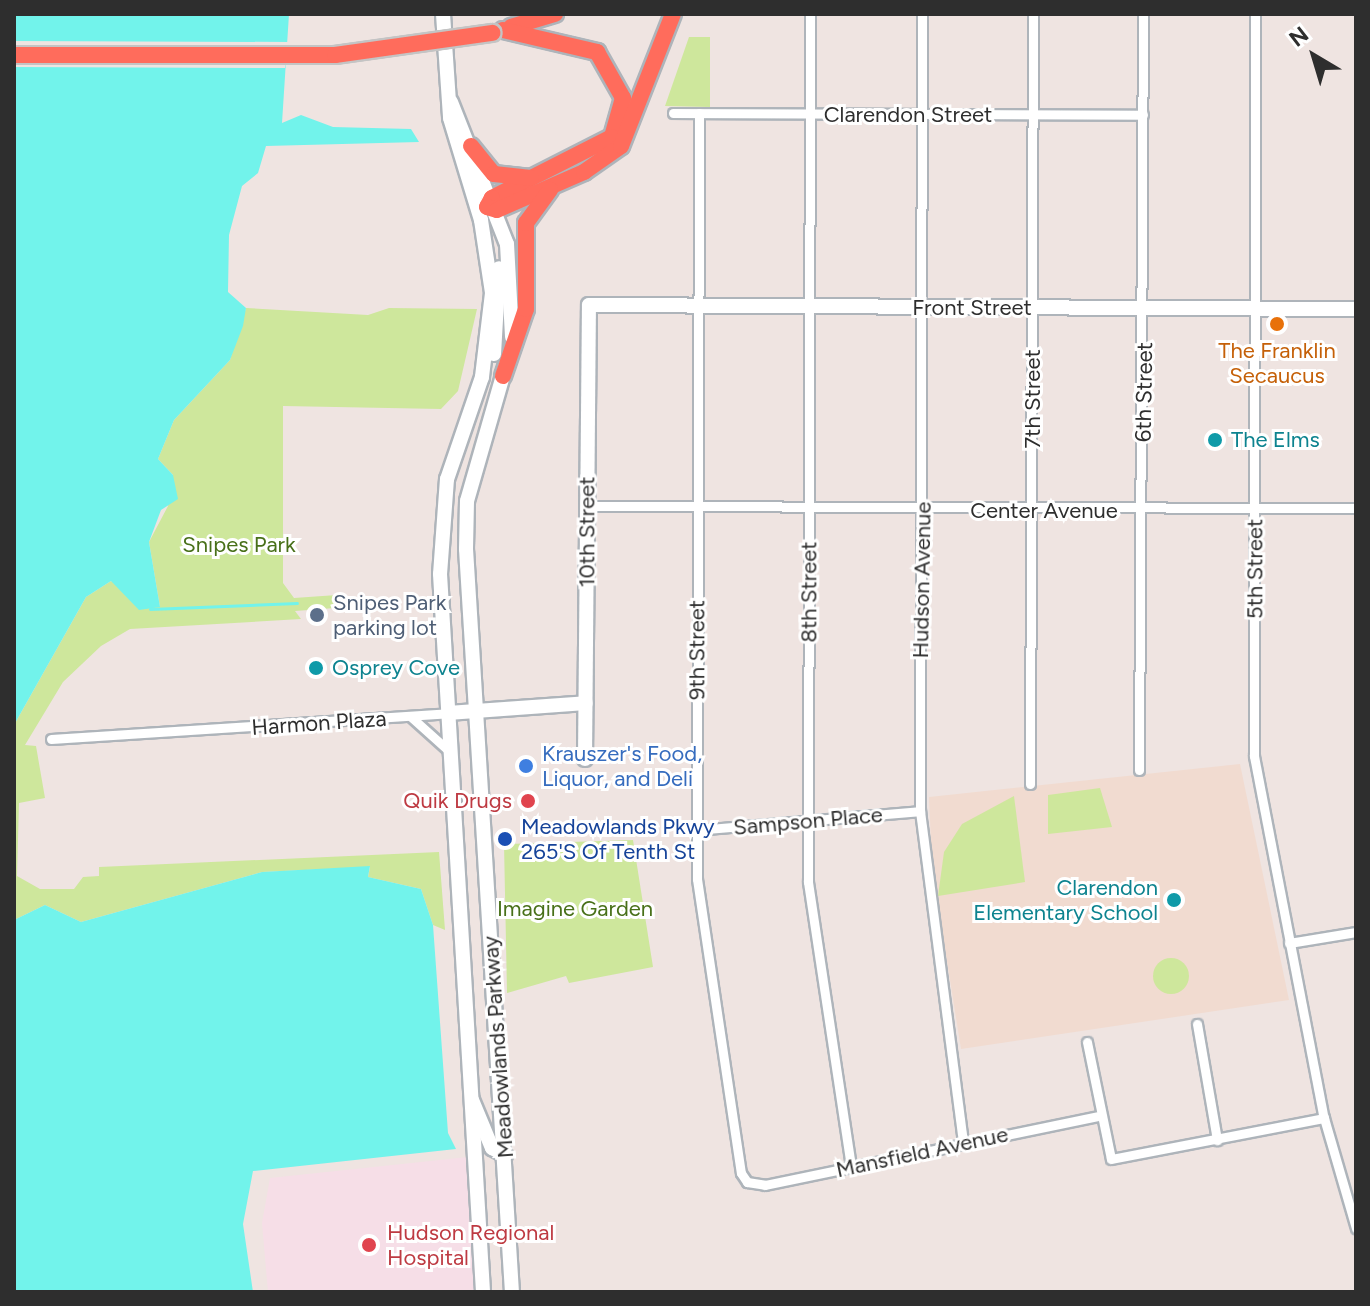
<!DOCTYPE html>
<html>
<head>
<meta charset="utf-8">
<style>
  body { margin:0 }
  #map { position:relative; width:1370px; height:1306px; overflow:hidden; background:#efe4e1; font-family:Figtree,sans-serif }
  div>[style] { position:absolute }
  .education>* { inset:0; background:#f1dbd0 }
  .medical>* { inset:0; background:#f6dee7 }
  .green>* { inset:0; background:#cee79c }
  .round { border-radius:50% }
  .water>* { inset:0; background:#72f3eb }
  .pier>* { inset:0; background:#efe4e1 }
  .stream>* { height:3px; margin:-1.5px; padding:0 1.5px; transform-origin:1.5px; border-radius:1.5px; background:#72f3eb }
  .roads { filter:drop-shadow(2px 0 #aeb4ba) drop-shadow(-2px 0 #aeb4ba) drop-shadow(0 2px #aeb4ba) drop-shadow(0 -2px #aeb4ba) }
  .street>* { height:9px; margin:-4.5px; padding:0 4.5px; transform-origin:4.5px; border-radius:4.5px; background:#fff }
  .secondary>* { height:14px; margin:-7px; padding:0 7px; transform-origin:7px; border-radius:7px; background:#fff }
  .highway>* { height:16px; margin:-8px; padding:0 8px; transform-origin:8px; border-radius:8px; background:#ff6c5c }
  .bridges { filter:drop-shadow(2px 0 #c4c4c4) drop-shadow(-2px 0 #c4c4c4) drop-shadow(0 2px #c4c4c4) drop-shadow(0 -2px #c4c4c4) }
  .highway-bridge>* { height:16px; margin:-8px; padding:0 8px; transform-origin:8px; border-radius:8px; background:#ff6c5c }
  .dots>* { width:22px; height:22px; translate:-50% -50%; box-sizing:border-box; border:4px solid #fff; border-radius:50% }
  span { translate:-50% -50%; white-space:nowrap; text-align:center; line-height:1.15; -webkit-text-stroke:6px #fff; paint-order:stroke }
  .street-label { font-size:22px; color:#2e2e2e }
  .food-label { font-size:22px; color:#c56008 }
  .culture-label { font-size:22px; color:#0d838f }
  .left { translate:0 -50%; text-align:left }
  .right { translate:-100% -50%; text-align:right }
  .park-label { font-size:22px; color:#487019 }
  .service-label { font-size:22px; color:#4e5e75 }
  .shop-label { font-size:22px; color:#366cbe }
  .health-label { font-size:22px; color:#be3a42 }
  .transit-label { font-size:22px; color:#164399 }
  .frame { position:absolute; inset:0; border:16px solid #2e2e2e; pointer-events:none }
  .north { position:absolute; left:1274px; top:16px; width:80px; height:80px; -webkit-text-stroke:6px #fff; paint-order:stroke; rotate:322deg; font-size:22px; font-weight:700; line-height:32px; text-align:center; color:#2e2e2e }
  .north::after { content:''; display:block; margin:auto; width:28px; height:36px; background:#2e2e2e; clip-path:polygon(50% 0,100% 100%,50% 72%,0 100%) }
</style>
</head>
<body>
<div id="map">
  <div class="education">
    <div style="clip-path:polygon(1240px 764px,1289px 1000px,961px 1049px,932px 867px,929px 797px)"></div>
  </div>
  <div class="medical">
    <div style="clip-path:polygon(468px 1157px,477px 1292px,268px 1292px,262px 1223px,270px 1178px)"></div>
  </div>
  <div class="green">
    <div style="clip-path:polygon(689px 37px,710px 37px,710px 107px,665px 106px)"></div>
    <div style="clip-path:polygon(246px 308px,368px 315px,389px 308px,477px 309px,458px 391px,441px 409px,283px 406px,283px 583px,294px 598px,337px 595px,335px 608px,295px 611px,301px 619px,130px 629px,101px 646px,63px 682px,25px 745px,36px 746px,45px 798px,19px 803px,17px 876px,40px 889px,74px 889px,83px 877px,99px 876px,99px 867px,439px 852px,445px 930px,433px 925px,421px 889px,368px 877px,370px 867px,262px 872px,81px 922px,45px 905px,14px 920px,14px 725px,86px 597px,111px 581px,160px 607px,149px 542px,168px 506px,173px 475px,158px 459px,174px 420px,230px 360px)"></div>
    <div style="clip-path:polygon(1100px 788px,1112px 827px,1048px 834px,1048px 795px)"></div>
    <div style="clip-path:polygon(1014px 796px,1025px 882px,938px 896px,944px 852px,962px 824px)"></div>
    <div style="clip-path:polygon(633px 840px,653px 967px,569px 983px,566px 976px,507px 993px,504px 844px)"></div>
    <div class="round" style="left:1153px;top:958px;width:36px;height:36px"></div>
  </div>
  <div class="water">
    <div style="clip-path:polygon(14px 14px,289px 14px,282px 123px,301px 115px,333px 127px,411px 129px,419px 142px,266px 146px,258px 173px,242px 186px,229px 235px,228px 292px,246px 308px,243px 326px,230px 360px,174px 420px,158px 459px,173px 475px,178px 499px,161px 510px,149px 542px,160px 607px,139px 610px,111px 581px,86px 597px,14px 725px)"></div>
    <div style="clip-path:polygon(370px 866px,368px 877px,421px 889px,433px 925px,448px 1133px,456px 1149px,253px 1171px,243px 1224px,253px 1292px,14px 1292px,14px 920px,45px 905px,81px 922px,262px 872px)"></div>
  </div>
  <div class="pier">
    <div style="clip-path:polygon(14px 41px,289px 42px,285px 68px,14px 67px)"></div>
  </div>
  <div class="stream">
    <div style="left:150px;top:609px;width:147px;rotate:-2.3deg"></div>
  </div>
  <div class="roads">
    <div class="street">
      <div style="left:810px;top:14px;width:868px;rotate:90.13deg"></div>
      <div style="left:808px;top:882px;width:287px;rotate:81.4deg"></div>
      <div style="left:922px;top:14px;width:797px;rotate:90.14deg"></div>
      <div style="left:920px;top:811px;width:335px;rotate:82.6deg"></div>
      <div style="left:1255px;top:14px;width:742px;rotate:90.08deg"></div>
      <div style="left:1254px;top:756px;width:369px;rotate:79.1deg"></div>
      <div style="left:1324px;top:1118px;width:115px;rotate:73.8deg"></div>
      <div style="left:673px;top:113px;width:470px;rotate:0.2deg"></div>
      <div style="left:699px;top:113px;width:766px;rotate:90.15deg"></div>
      <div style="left:697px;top:879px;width:297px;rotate:81.5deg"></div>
      <div style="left:741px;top:1173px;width:11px;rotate:56deg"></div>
      <div style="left:747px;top:1182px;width:18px;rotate:9deg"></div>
      <div style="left:765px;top:1185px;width:339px;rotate:-11.7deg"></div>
      <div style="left:588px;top:506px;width:768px;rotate:0.15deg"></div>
      <div style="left:410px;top:716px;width:52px;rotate:41.9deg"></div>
      <div style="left:51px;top:739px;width:398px;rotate:-3.7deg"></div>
      <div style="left:1139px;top:770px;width:756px;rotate:-89.7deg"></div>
      <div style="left:1030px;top:784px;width:770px;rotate:-89.78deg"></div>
      <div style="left:696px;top:830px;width:225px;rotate:-4.8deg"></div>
      <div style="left:1289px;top:943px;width:68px;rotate:-9.3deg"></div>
      <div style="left:1197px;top:1024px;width:118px;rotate:80.2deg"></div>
      <div style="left:1087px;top:1042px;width:119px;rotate:78.4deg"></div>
      <div style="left:1111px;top:1159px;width:217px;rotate:-10.9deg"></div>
    </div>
    <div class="secondary">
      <div style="left:443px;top:14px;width:104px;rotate:86.1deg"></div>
      <div style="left:450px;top:118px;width:107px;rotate:73.1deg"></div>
      <div style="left:481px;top:220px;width:74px;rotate:81.4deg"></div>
      <div style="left:492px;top:293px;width:85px;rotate:96.8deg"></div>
      <div style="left:482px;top:377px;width:108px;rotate:108.9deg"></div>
      <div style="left:447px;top:479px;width:95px;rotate:94.2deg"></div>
      <div style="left:440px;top:574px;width:719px;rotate:86.57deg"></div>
      <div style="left:451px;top:102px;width:153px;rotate:68.5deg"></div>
      <div style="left:507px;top:244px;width:93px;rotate:86.9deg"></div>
      <div style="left:494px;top:354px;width:86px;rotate:-86.7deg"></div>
      <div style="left:506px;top:365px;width:141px;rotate:106deg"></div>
      <div style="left:467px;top:501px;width:48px;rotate:91.2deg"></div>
      <div style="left:466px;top:549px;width:744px;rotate:86.46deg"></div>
      <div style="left:448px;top:713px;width:138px;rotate:-4.1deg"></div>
      <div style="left:585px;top:759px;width:454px;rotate:-89.5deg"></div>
      <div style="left:589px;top:305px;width:767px;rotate:0.3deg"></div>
      <div style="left:472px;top:1100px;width:52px;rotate:67.4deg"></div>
      <div style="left:492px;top:1148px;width:15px;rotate:28deg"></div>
    </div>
    <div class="highway">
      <div style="left:511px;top:27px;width:46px;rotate:-16.5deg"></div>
      <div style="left:503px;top:30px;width:97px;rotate:13.2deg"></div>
      <div style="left:597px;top:52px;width:53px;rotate:60.5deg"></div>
      <div style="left:623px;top:98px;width:41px;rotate:105.8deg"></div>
      <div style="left:612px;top:137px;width:135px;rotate:153.1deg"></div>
      <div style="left:492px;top:198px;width:10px;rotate:119deg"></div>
      <div style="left:487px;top:207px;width:10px;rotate:17deg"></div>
      <div style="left:497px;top:210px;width:95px;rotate:-23.6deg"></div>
      <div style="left:584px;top:172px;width:45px;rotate:-35.1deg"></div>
      <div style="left:621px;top:146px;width:142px;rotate:-68.5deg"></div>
      <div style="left:471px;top:146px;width:36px;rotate:51deg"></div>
      <div style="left:494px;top:174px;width:37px;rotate:6deg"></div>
      <div style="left:503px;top:376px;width:71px;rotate:-71.1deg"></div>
      <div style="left:526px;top:309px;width:86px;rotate:-90deg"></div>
      <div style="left:526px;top:223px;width:41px;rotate:-54deg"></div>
    </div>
  </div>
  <div class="bridges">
    <div class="highway-bridge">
      <div style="left:14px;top:55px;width:321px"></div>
      <div style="left:335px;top:55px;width:159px;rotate:-8deg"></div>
    </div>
  </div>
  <div class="dots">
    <div style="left:1277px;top:324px;background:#e8710a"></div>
    <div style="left:1215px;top:440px;background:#0f9aa8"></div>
    <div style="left:317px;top:615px;background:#5c6f8a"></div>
    <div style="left:316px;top:668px;background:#0f9aa8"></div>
    <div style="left:526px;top:766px;background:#3f7fe0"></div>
    <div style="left:528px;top:801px;background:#e0444e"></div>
    <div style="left:505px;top:839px;background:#1a4fb4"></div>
    <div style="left:1174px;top:900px;background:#0f9aa8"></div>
    <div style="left:369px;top:1245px;background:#e0444e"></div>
  </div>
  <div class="street-label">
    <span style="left:908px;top:115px">Clarendon Street</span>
    <span style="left:972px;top:308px">Front Street</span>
    <span style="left:1144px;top:392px;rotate:-89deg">6th Street</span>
    <span style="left:1033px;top:399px;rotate:-90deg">7th Street</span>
    <span style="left:1044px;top:511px">Center Avenue</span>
    <span style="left:587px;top:532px;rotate:-90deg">10th Street</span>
    <span style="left:1255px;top:569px;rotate:-90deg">5th Street</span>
    <span style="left:922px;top:580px;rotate:-89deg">Hudson Avenue</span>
    <span style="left:809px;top:592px;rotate:-90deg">8th Street</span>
    <span style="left:697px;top:650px;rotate:-90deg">9th Street</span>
    <span style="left:319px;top:723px;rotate:-4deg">Harmon Plaza</span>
    <span style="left:808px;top:821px;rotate:-5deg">Sampson Place</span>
    <span style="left:498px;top:1047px;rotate:-94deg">Meadowlands Parkway</span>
    <span style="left:922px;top:1152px;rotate:-12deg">Mansfield Avenue</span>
  </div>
  <div class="food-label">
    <span style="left:1277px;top:363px">The Franklin<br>Secaucus</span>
  </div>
  <div class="culture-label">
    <span class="left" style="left:1231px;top:440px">The Elms</span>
    <span class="left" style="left:332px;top:668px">Osprey Cove</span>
    <span class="right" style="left:1158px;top:900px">Clarendon<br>Elementary School</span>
  </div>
  <div class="park-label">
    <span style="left:239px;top:545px">Snipes Park</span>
    <span style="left:575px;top:909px">Imagine Garden</span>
  </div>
  <div class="service-label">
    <span class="left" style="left:333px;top:615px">Snipes Park<br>parking lot</span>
  </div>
  <div class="shop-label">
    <span class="left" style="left:542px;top:766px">Krauszer's Food,<br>Liquor, and Deli</span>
  </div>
  <div class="health-label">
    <span class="right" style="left:512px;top:801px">Quik Drugs</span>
    <span class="left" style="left:387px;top:1245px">Hudson Regional<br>Hospital</span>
  </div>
  <div class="transit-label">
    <span class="left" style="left:521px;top:839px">Meadowlands Pkwy<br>265'S Of Tenth St</span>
  </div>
  <div class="frame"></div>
  <div class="north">N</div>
</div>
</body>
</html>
